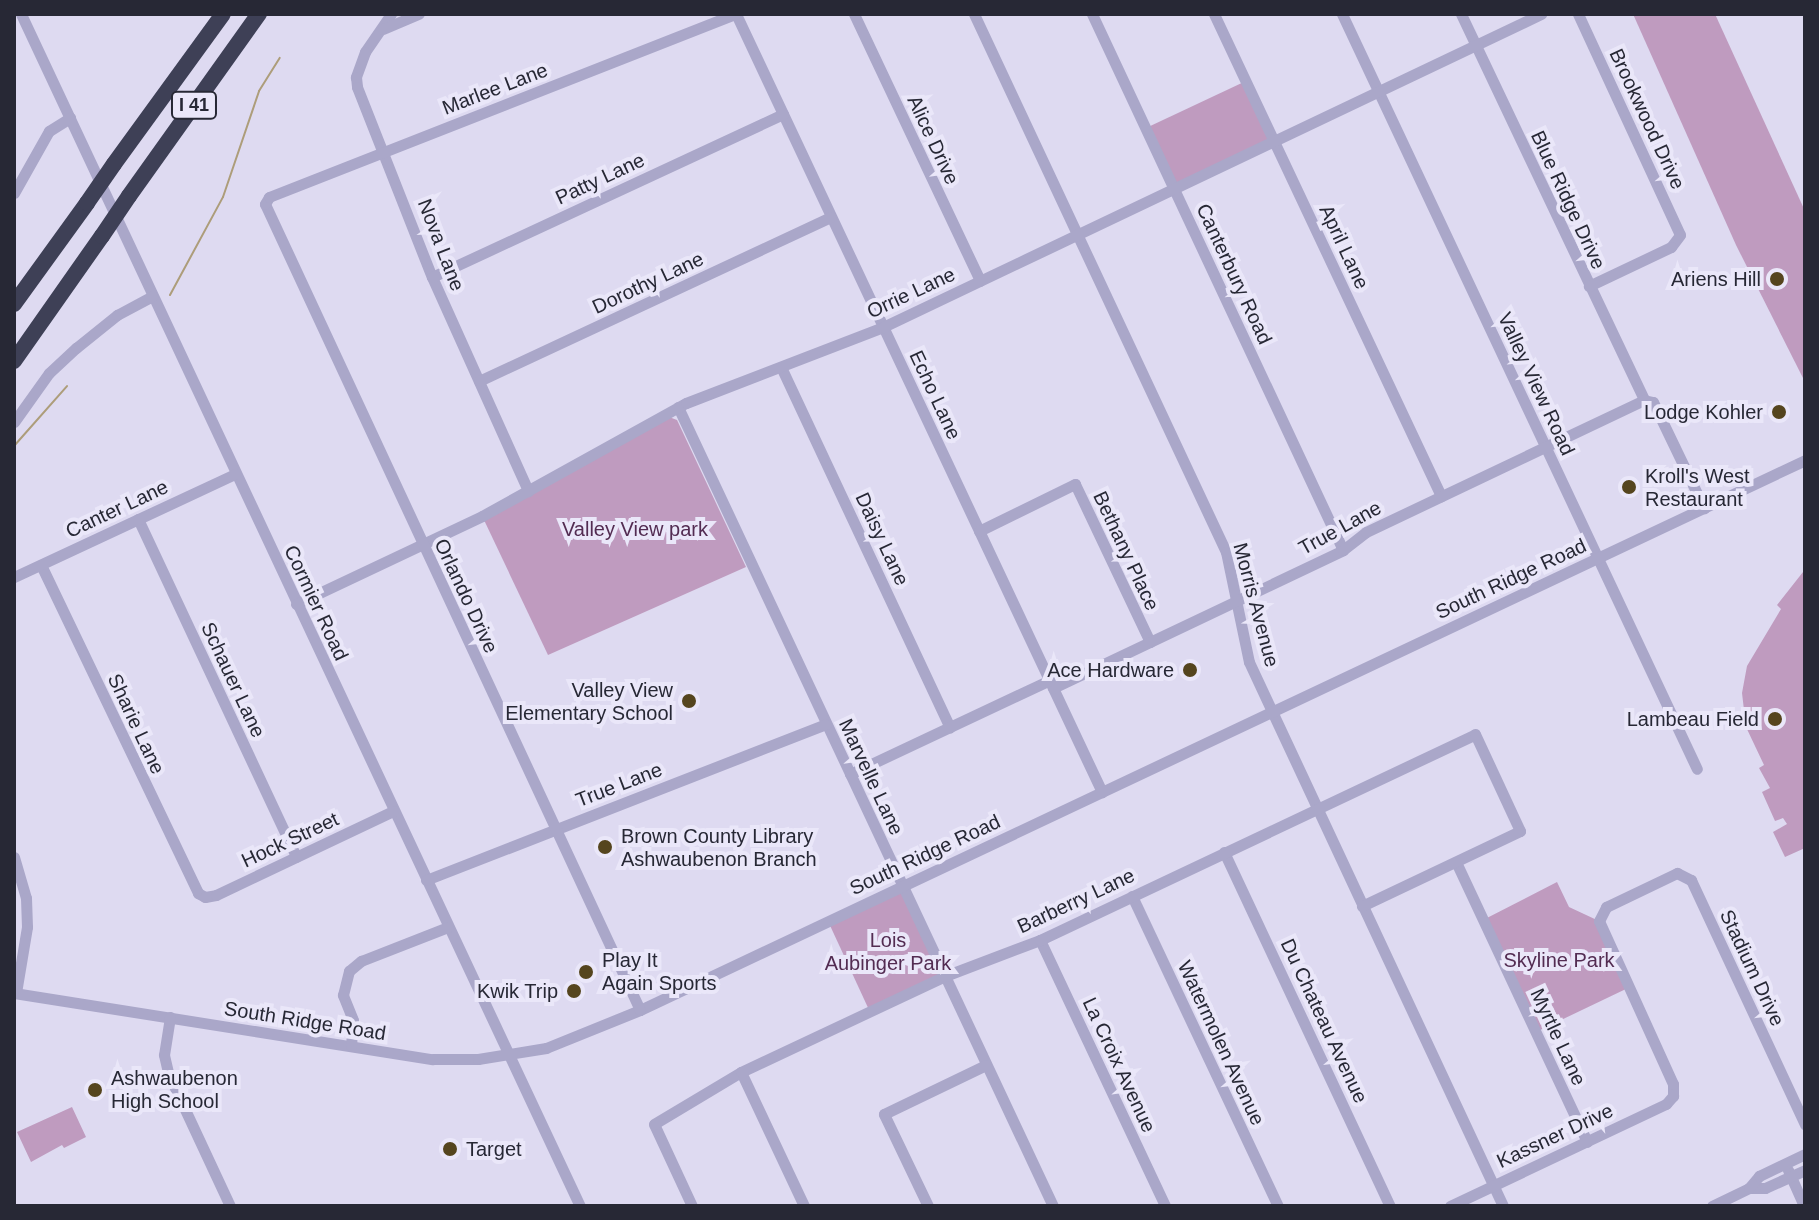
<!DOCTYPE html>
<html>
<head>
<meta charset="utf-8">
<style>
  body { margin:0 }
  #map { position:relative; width:1819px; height:1220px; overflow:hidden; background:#dedaf1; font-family:Helvetica,sans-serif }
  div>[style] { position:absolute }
  .green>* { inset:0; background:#bf9bbf }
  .stream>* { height:2px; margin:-1px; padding:0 1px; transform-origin:1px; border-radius:1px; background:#ad9d7a }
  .minor>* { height:11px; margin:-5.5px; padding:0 5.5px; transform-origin:5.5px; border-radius:5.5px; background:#aaa7c9 }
  .highway>* { height:16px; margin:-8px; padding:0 8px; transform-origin:8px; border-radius:8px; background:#3e4056 }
  .highway-bridge>* { height:16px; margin:-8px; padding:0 8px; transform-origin:8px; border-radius:8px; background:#3e4056 }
  .dots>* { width:22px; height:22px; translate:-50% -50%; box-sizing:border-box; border:4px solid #eae7f9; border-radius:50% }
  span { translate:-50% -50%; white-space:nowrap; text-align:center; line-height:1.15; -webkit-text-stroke:8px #eae7f9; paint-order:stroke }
  .shield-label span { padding:2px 6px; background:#eae7f9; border:2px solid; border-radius:6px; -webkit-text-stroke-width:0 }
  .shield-label { font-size:18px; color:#272835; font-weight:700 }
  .street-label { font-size:20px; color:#272835 }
  .poi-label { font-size:20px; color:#272835 }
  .right { translate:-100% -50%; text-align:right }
  .left { translate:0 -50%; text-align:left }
  .park-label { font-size:20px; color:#532c52 }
  .frame { position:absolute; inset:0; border:16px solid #272835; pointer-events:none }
</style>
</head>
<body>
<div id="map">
  <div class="green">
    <div style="clip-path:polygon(1633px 14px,1715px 14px,1805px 211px,1805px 382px,1736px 245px)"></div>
    <div style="clip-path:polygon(1246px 81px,1274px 141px,1174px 189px,1146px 128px)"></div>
    <div style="clip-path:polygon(669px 417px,677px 420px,746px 567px,548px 655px,484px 520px)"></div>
    <div style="clip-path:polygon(1803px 572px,1805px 848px,1785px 857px,1773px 832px,1787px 824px,1783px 818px,1775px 821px,1762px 792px,1770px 788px,1759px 768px,1764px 765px,1746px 727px,1742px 693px,1747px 666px,1781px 609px,1777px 605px)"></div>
    <div style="clip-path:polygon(1557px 882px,1569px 907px,1599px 921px,1628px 988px,1536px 1032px,1483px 920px)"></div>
    <div style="clip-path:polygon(902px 886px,945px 976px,870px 1012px,827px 919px)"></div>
    <div style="clip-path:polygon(72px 1107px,86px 1137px,64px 1148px,62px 1145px,31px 1162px,17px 1132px)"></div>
  </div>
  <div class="stream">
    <div style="left:170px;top:295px;width:111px;rotate:-61.6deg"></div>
    <div style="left:223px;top:197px;width:112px;rotate:-71.2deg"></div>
    <div style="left:259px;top:91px;width:39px;rotate:-58deg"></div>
    <div style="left:14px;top:446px;width:80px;rotate:-48.5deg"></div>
  </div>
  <div class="minor">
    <div style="left:21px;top:14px;width:1317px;rotate:64.88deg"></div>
    <div style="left:391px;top:14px;width:46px;rotate:124.4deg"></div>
    <div style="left:365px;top:52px;width:27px;rotate:110deg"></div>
    <div style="left:356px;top:77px;width:10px;rotate:84deg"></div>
    <div style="left:357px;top:87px;width:204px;rotate:68.5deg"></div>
    <div style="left:432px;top:277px;width:235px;rotate:65.8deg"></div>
    <div style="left:736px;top:14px;width:860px;rotate:64.81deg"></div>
    <div style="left:854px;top:14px;width:295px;rotate:64.7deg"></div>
    <div style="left:974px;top:14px;width:594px;rotate:64.9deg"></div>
    <div style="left:1226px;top:552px;width:112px;rotate:78.2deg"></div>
    <div style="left:1249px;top:662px;width:600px;rotate:64.97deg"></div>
    <div style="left:1092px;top:14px;width:592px;rotate:64.91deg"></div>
    <div style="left:1214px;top:14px;width:533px;rotate:64.78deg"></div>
    <div style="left:1342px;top:14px;width:834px;rotate:64.82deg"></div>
    <div style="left:1461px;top:14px;width:427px;rotate:64.6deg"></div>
    <div style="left:1578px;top:14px;width:243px;rotate:65.2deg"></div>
    <div style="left:1680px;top:235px;width:15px;rotate:127deg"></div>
    <div style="left:1671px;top:247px;width:91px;rotate:154.6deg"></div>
    <div style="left:383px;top:29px;width:39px;rotate:-23deg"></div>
    <div style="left:14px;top:193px;width:71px;rotate:-60.6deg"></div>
    <div style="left:49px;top:131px;width:25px;rotate:-32deg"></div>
    <div style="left:432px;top:277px;width:387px;rotate:-24.9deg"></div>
    <div style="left:781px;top:367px;width:398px;rotate:64.9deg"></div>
    <div style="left:479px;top:381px;width:388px;rotate:-25deg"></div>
    <div style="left:1644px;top:400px;width:9px;rotate:13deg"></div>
    <div style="left:1653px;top:402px;width:118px;rotate:64.3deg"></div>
    <div style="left:678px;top:407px;width:883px;rotate:64.86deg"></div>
    <div style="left:14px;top:422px;width:60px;rotate:-54.5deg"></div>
    <div style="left:49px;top:373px;width:37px;rotate:-43deg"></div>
    <div style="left:76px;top:348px;width:53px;rotate:-38.8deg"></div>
    <div style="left:117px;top:315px;width:40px;rotate:-28deg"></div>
    <div style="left:138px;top:519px;width:373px;rotate:64.9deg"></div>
    <div style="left:979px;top:531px;width:107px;rotate:-26.1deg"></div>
    <div style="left:1075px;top:484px;width:175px;rotate:64.6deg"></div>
    <div style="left:41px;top:565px;width:364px;rotate:64.4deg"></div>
    <div style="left:198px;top:893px;width:8px;rotate:30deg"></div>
    <div style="left:205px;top:897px;width:11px;rotate:-10deg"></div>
    <div style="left:216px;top:895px;width:196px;rotate:-25.4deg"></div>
    <div style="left:14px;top:577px;width:244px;rotate:-25deg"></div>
    <div style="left:296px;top:604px;width:206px;rotate:-25.3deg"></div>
    <div style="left:482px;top:516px;width:233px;rotate:-29deg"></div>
    <div style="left:686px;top:403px;width:211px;rotate:-21.1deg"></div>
    <div style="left:883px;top:327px;width:729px;rotate:-25.44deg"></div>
    <div style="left:1053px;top:688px;width:321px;rotate:-25.4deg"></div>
    <div style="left:1343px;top:550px;width:29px;rotate:-38deg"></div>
    <div style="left:1366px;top:532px;width:308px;rotate:-25.4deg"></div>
    <div style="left:850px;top:774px;width:221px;rotate:-25.2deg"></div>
    <div style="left:1224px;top:852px;width:391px;rotate:64.9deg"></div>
    <div style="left:14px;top:857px;width:43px;rotate:73.7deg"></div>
    <div style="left:26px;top:898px;width:29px;rotate:88deg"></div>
    <div style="left:27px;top:927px;width:67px;rotate:99.5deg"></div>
    <div style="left:1456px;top:862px;width:309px;rotate:64.9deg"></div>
    <div style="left:426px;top:880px;width:429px;rotate:-21.3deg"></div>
    <div style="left:1132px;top:896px;width:343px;rotate:64.8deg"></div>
    <div style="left:1040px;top:940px;width:294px;rotate:64.8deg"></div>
    <div style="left:14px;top:993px;width:424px;rotate:9deg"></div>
    <div style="left:433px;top:1059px;width:45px"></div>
    <div style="left:478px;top:1059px;width:69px;rotate:-9.2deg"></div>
    <div style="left:546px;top:1048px;width:101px;rotate:-22deg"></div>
    <div style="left:640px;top:1010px;width:1288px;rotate:-25.27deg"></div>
    <div style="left:640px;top:1010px;width:889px;rotate:-114.95deg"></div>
    <div style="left:265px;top:204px;width:8px;rotate:-60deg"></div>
    <div style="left:269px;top:197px;width:501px;rotate:-21.44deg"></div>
    <div style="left:170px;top:1017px;width:38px;rotate:99deg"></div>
    <div style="left:164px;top:1055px;width:18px;rotate:77deg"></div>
    <div style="left:168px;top:1073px;width:147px;rotate:65deg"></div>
    <div style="left:351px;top:1046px;width:26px;rotate:-86deg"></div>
    <div style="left:353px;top:1020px;width:27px;rotate:-112deg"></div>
    <div style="left:343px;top:995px;width:25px;rotate:-76deg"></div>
    <div style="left:349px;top:971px;width:16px;rotate:-40deg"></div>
    <div style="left:361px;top:961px;width:93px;rotate:-21.3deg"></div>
    <div style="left:741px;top:1072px;width:148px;rotate:64.8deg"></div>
    <div style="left:1788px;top:1170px;width:39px;rotate:66deg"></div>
    <div style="left:1749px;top:1188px;width:16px"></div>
    <div style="left:1765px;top:1188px;width:44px;rotate:-24.2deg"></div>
    <div style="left:692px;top:1206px;width:90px;rotate:-114.9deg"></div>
    <div style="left:654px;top:1124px;width:101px;rotate:-30.9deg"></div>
    <div style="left:741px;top:1072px;width:225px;rotate:-25.2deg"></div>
    <div style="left:945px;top:976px;width:102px;rotate:-20.8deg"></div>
    <div style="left:1040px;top:940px;width:481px;rotate:-25.3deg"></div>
    <div style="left:1475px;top:734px;width:107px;rotate:65.1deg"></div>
    <div style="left:1520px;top:831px;width:175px;rotate:154.6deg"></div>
    <div style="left:928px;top:1206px;width:102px;rotate:-115.6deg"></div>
    <div style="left:884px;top:1114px;width:113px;rotate:-25.7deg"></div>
    <div style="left:1450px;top:1206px;width:239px;rotate:-25.3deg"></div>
    <div style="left:1666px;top:1104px;width:11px;rotate:-49deg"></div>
    <div style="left:1673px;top:1096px;width:12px;rotate:-90deg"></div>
    <div style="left:1673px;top:1084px;width:179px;rotate:-114.4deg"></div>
    <div style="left:1599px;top:921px;width:16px;rotate:-63deg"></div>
    <div style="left:1606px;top:907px;width:79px;rotate:-25.6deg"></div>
    <div style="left:1677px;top:873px;width:16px;rotate:27deg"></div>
    <div style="left:1691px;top:880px;width:270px;rotate:65deg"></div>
    <div style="left:1712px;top:1206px;width:41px;rotate:-25.9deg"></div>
    <div style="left:1749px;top:1188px;width:16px;rotate:-50deg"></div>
    <div style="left:1759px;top:1176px;width:51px;rotate:-25.6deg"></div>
  </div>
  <div class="highway">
    <div style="left:114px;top:164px;width:185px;rotate:-54deg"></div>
    <div style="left:129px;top:196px;width:224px;rotate:-54.5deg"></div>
    <div style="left:14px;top:304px;width:125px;rotate:-54.1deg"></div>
    <div style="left:14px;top:361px;width:153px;rotate:-54.9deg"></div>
  </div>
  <div class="highway-bridge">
    <div style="left:87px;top:203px;width:47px;rotate:-55.3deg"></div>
    <div style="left:102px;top:236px;width:48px;rotate:-56deg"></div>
  </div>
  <div class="dots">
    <div style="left:1777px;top:279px;background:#55451e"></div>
    <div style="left:1779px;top:412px;background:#55451e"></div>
    <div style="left:1629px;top:487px;background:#55451e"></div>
    <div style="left:1190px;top:670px;background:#55451e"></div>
    <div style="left:689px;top:701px;background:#55451e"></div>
    <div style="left:1775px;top:719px;background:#55451e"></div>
    <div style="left:605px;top:847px;background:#55451e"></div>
    <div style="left:586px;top:972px;background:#55451e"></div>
    <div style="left:574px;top:991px;background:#55451e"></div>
    <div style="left:95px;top:1090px;background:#55451e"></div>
    <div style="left:450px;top:1149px;background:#55451e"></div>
  </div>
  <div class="shield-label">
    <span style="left:194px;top:105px">I 41</span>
  </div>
  <div class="street-label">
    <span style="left:495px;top:89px;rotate:-21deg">Marlee Lane</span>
    <span style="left:1647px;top:119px;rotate:65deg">Brookwood Drive</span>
    <span style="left:933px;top:140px;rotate:65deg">Alice Drive</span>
    <span style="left:600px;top:179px;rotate:-25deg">Patty Lane</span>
    <span style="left:1568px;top:200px;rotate:65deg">Blue Ridge Drive</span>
    <span style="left:441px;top:245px;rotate:69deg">Nova Lane</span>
    <span style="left:1344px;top:247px;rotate:65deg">April Lane</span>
    <span style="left:1234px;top:274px;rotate:65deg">Canterbury Road</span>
    <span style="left:648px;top:283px;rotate:-25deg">Dorothy Lane</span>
    <span style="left:911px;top:293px;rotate:-25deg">Orrie Lane</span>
    <span style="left:1536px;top:384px;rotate:65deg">Valley View Road</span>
    <span style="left:935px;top:395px;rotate:65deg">Echo Lane</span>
    <span style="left:117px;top:509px;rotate:-25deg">Canter Lane</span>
    <span style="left:1340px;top:528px;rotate:-29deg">True Lane</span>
    <span style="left:882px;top:539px;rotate:65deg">Daisy Lane</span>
    <span style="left:1126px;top:551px;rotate:65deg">Bethany Place</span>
    <span style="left:1511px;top:579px;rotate:-25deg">South Ridge Road</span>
    <span style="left:466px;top:596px;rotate:65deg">Orlando Drive</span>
    <span style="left:316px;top:603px;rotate:65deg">Cormier Road</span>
    <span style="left:1256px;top:605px;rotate:75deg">Morris Avenue</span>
    <span style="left:233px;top:680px;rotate:65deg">Schauer Lane</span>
    <span style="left:136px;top:724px;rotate:65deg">Sharie Lane</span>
    <span style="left:871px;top:777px;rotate:65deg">Marvelle Lane</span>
    <span style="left:619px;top:785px;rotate:-21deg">True Lane</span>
    <span style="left:290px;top:840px;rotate:-25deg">Hock Street</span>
    <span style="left:925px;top:855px;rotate:-25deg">South Ridge Road</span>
    <span style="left:1076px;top:901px;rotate:-25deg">Barberry Lane</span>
    <span style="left:1752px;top:968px;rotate:65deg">Stadium Drive</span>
    <span style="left:305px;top:1021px;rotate:9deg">South Ridge Road</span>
    <span style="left:1324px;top:1021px;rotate:65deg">Du Chateau Avenue</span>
    <span style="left:1558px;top:1037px;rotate:65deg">Myrtle Lane</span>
    <span style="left:1221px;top:1043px;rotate:65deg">Watermolen Avenue</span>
    <span style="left:1119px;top:1065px;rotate:65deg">La Croix Avenue</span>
    <span style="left:1555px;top:1136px;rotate:-25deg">Kassner Drive</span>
  </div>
  <div class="poi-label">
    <span class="right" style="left:1761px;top:279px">Ariens Hill</span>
    <span class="right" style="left:1763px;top:412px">Lodge Kohler</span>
    <span class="left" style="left:1645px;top:488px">Kroll's West<br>Restaurant</span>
    <span class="right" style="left:1174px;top:670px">Ace Hardware</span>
    <span class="right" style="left:673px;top:702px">Valley View<br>Elementary School</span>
    <span class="right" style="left:1759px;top:719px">Lambeau Field</span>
    <span class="left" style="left:621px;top:848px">Brown County Library<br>Ashwaubenon Branch</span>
    <span class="left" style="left:602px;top:972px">Play It<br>Again Sports</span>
    <span class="right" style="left:558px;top:991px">Kwik Trip</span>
    <span class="left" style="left:111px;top:1090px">Ashwaubenon<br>High School</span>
    <span class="left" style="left:466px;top:1149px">Target</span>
  </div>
  <div class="park-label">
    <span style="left:635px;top:529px">Valley View park</span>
    <span style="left:888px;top:952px">Lois<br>Aubinger Park</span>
    <span style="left:1559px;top:960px">Skyline Park</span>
  </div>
  <div class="frame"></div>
</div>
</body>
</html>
